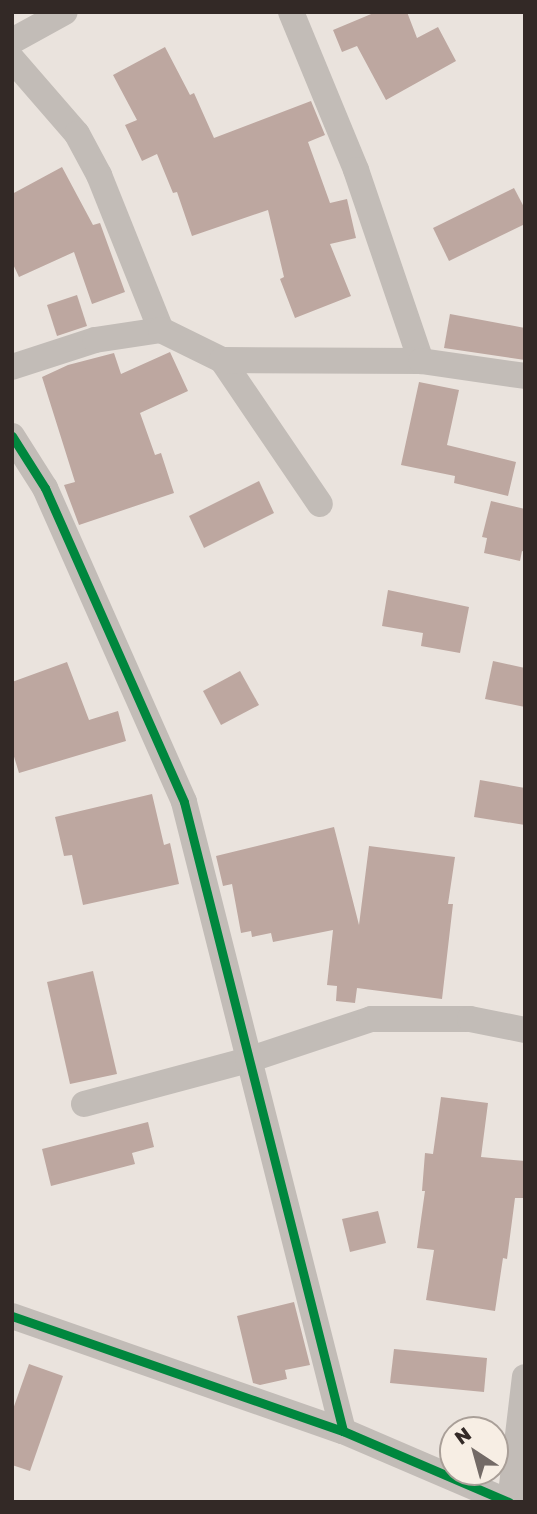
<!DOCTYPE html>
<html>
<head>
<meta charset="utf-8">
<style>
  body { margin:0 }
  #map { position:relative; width:537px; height:1514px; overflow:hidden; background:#eae3dd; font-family:"Golos Text",sans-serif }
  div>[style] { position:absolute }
  .building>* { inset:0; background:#bda7a0 }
  .street>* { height:26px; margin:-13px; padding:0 13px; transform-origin:13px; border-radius:13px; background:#c2bcb7 }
  .cycleway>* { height:9px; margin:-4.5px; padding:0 4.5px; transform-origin:4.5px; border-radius:4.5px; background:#00873e }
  span { translate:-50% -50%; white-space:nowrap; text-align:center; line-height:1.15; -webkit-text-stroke:6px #f7eee4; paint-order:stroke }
  .frame { position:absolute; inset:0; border:14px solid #332926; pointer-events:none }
  .north { position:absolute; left:439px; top:1416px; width:70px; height:70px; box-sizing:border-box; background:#f7eee4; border:2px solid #a99f98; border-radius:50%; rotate:324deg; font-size:19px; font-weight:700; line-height:28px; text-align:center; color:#332926 }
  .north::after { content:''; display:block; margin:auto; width:24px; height:32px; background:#736a66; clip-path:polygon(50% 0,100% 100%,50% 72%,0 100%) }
</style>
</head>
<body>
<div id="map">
  <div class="building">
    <div style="clip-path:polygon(376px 12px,407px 12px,417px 38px,438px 27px,456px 61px,386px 100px,357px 46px,342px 52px,333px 30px)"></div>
    <div style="clip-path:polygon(165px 47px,190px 95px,194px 93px,214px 138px,311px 101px,325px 135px,308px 142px,330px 203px,347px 199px,356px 238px,330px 244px,351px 296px,295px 318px,280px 279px,284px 277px,268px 210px,192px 236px,177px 192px,173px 193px,157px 154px,142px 161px,125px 125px,137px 120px,113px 75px)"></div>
    <div style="clip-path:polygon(62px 167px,93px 225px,100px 223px,125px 292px,92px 304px,74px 252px,19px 277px,12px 262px,12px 194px)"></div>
    <div style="clip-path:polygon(514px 188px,525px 209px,525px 224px,449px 261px,433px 228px)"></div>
    <div style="clip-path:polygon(77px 295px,87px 326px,57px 336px,47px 305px)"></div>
    <div style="clip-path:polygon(450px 314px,525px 328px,525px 360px,444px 348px)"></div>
    <div style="clip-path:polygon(170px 352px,188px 391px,140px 413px,155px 455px,161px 453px,174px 493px,79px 525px,64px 485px,75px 482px,42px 377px,68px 365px,114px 353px,121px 374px)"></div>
    <div style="clip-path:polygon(419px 382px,459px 390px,447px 445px,516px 462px,508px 496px,454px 483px,455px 476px,401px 465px)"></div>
    <div style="clip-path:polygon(259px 481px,274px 513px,204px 548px,189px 516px)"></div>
    <div style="clip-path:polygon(491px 501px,525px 509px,525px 552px,522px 551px,520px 561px,484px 553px,487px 538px,482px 537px)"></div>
    <div style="clip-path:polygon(388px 590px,469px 607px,460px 653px,421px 646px,423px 633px,382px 626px)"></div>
    <div style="clip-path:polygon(493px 661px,525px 668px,525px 707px,485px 699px)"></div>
    <div style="clip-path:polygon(67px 662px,89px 720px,118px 711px,126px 741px,19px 773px,12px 750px,12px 682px)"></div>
    <div style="clip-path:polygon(240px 671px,259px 705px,221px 725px,203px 691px)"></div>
    <div style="clip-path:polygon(480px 780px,525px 788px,525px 825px,474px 817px)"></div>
    <div style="clip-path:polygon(152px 794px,164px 845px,170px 843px,179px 884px,83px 905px,72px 855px,64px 856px,55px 817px)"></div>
    <div style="clip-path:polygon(334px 827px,359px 925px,369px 846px,455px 857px,448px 904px,453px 904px,442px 999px,357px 988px,355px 1003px,336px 1001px,337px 986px,327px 985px,333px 930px,273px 942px,271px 933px,252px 937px,251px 931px,241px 933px,232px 884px,223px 886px,216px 856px)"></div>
    <div style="clip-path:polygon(93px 971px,117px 1074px,70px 1084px,47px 982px)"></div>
    <div style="clip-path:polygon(441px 1097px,488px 1103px,481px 1157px,525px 1161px,525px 1198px,515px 1198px,507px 1259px,503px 1258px,495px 1311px,426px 1300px,434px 1250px,417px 1248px,425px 1191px,422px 1191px,425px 1153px,433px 1154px)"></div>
    <div style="clip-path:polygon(148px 1122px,154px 1147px,132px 1153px,135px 1164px,51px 1186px,42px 1149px)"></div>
    <div style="clip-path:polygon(378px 1211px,386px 1243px,350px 1252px,342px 1219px)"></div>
    <div style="clip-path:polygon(294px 1302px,310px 1365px,285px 1370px,287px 1379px,260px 1385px,253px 1383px,237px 1316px)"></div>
    <div style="clip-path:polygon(394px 1349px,487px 1358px,484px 1392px,390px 1383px)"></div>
    <div style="clip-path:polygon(29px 1364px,63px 1376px,30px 1471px,12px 1465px,12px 1412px)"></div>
  </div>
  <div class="street">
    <div style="left:291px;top:12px;width:171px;rotate:67.6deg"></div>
    <div style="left:356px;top:170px;width:202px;rotate:71.2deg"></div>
    <div style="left:12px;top:41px;width:60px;rotate:-28.7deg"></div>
    <div style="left:12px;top:59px;width:99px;rotate:49.1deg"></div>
    <div style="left:77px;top:134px;width:47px;rotate:61.8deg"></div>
    <div style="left:99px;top:175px;width:167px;rotate:68.2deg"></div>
    <div style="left:222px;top:360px;width:174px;rotate:55.8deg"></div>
    <div style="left:12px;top:367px;width:87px;rotate:-18deg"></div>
    <div style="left:95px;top:340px;width:67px;rotate:-8.6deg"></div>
    <div style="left:161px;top:330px;width:68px;rotate:26.2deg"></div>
    <div style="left:222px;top:360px;width:199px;rotate:0.3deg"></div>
    <div style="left:421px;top:361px;width:105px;rotate:8.2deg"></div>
    <div style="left:12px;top:436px;width:62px;rotate:57.6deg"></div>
    <div style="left:45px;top:488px;width:343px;rotate:66.1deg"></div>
    <div style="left:184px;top:802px;width:649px;rotate:75.81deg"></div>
    <div style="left:84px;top:1104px;width:170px;rotate:-15deg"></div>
    <div style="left:248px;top:1060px;width:130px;rotate:-18.4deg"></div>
    <div style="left:371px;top:1019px;width:99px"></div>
    <div style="left:470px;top:1019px;width:56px;rotate:11.3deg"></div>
    <div style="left:12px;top:1316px;width:350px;rotate:19.2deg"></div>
    <div style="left:343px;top:1431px;width:181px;rotate:23.2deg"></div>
    <div style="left:510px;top:1502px;width:126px;rotate:-83.2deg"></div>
  </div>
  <div class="cycleway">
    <div style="left:12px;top:436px;width:62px;rotate:57.6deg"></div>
    <div style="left:45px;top:488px;width:343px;rotate:66.1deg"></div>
    <div style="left:184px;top:802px;width:649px;rotate:75.81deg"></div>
    <div style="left:12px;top:1316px;width:350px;rotate:19.2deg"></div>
    <div style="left:343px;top:1431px;width:181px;rotate:23.2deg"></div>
  </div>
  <div class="frame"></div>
  <div class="north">N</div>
</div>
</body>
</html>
